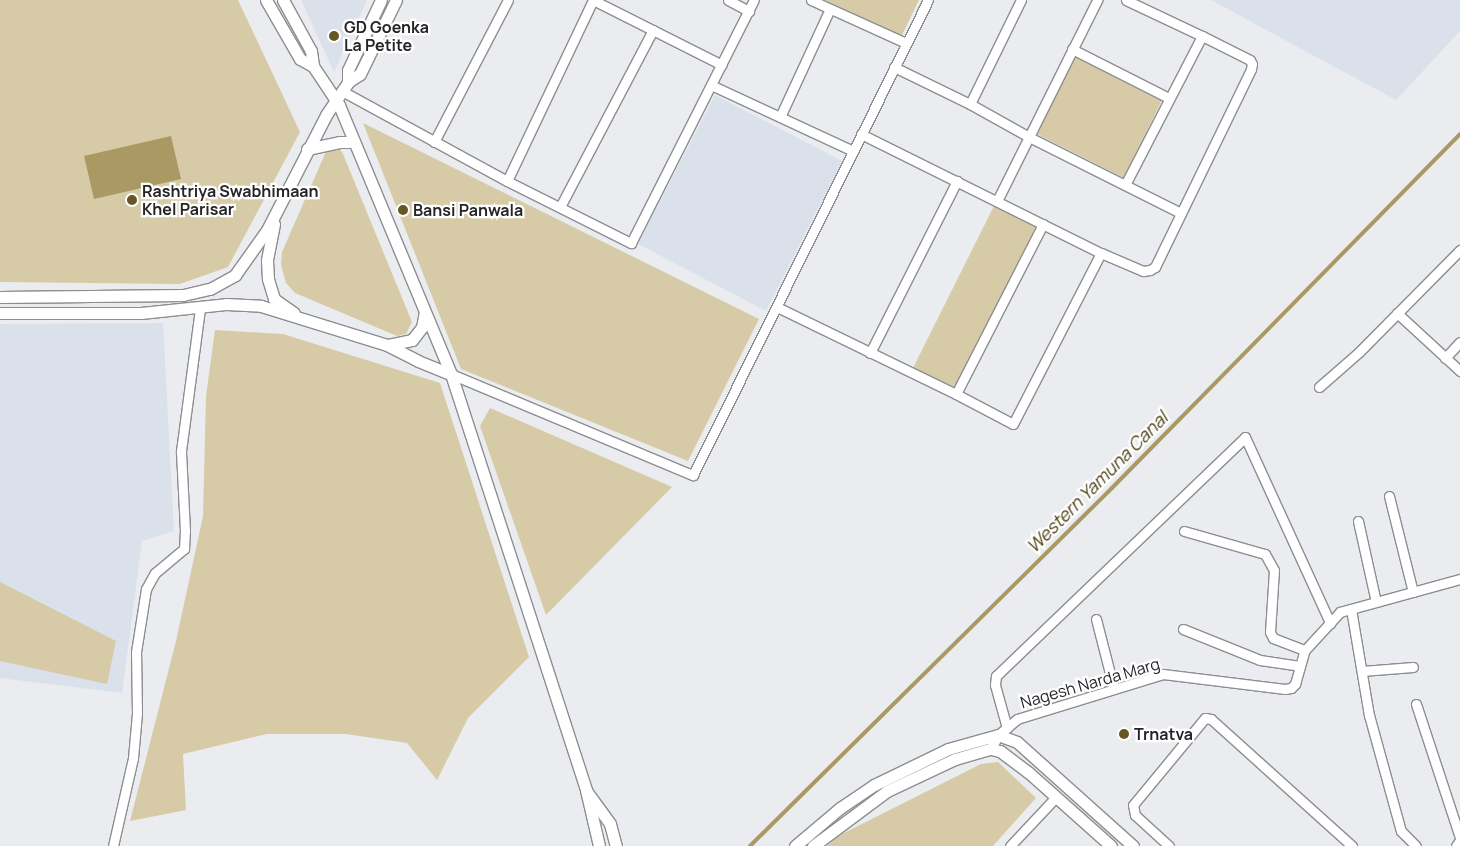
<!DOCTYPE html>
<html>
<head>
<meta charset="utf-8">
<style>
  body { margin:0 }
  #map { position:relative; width:1460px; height:846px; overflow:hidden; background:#eaecef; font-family:Manrope,sans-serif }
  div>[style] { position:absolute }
  .built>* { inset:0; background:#dae1eb }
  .green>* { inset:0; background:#d7cba7 }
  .water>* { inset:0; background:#ab9964 }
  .stream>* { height:4px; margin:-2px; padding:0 2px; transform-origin:2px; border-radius:2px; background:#ab9964 }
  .roads { filter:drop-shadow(1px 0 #8c8e91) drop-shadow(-1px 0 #8c8e91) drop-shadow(0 1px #8c8e91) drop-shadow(0 -1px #8c8e91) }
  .minor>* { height:9px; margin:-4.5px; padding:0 4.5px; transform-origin:4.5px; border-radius:4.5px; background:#fff }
  .tertiary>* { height:11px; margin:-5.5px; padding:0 5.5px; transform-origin:5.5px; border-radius:5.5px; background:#fff }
  .dots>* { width:14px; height:14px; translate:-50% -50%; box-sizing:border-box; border:2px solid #fff; border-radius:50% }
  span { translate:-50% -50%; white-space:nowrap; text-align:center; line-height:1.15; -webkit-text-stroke:4.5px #fff; paint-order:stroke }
  .poi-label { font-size:16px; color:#252527; font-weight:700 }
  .left { translate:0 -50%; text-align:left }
  .street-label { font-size:16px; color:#252527 }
  .water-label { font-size:18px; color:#4f4116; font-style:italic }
</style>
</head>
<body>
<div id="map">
  <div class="built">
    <div style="clip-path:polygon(301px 0,367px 0,334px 72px)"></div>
    <div style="clip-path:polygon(1211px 0,1460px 0,1460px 31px,1396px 100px)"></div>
    <div style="clip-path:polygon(715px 95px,842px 161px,766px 311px,638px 244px)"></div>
    <div style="clip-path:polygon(163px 323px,174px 531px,142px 541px,122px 693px,0 678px,0 324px)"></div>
  </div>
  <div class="green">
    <div style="clip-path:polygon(0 0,238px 0,300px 132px,228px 267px,180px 284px,0 282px)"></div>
    <div style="clip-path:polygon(825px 0,919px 0,901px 37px)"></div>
    <div style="clip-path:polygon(1075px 57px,1162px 100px,1124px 178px,1037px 134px)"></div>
    <div style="clip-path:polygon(363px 123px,759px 319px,688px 461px,461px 369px)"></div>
    <div style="clip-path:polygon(337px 145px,343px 154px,412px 322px,406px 334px,397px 336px,295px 293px,286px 283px,281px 265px,282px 252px,328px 147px)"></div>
    <div style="clip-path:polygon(994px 206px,1036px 227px,955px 391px,912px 370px)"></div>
    <div style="clip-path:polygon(215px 330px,283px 334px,440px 383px,529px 657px,468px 718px,437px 780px,407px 743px,346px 734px,267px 734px,183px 754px,186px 810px,130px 821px,176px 641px,203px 516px,206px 396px)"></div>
    <div style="clip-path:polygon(490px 408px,672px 487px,546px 615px,480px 426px)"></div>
    <div style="clip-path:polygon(0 582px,116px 641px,107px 684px,0 661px)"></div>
    <div style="clip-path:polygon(998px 762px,1036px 798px,993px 846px,827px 846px,838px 836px,981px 764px)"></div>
  </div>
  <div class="water">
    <div style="clip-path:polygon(171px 136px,181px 179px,94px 199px,84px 156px)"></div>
  </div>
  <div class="stream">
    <div style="left:750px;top:846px;width:503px;rotate:-44.68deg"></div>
    <div style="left:1108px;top:492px;width:502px;rotate:-45.48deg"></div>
  </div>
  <div class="roads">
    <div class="minor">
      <div style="left:593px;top:0;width:144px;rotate:26.7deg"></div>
      <div style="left:728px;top:0;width:24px;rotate:28deg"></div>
      <div style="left:811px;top:0;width:104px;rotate:24.4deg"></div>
      <div style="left:1072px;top:49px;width:109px;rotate:26.8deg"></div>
      <div style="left:894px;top:67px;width:85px;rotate:26deg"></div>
      <div style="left:970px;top:104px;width:68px;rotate:29.2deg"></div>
      <div style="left:1029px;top:137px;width:170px;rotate:26.6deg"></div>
      <div style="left:711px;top:85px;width:157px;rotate:24.9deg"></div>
      <div style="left:342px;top:91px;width:188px;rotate:28.6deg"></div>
      <div style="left:507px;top:181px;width:139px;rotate:26.6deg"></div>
      <div style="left:631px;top:243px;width:272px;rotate:-63.2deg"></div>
      <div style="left:970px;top:104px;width:116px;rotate:-63.9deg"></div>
      <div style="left:780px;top:117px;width:119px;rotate:-65.2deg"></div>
      <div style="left:861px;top:134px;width:268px;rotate:26.4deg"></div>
      <div style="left:1101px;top:253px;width:46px;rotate:23.2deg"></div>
      <div style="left:1143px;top:271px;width:7px;rotate:-8deg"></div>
      <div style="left:1150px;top:270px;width:6px;rotate:-31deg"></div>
      <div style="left:1155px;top:267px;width:220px;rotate:-64.1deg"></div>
      <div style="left:1251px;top:69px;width:5px;rotate:-79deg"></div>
      <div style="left:1252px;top:64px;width:4px;rotate:-117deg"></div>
      <div style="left:1250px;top:60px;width:54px;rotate:-153.4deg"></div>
      <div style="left:1202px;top:36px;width:84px;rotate:-154.7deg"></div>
      <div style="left:434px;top:142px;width:160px;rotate:-62.5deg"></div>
      <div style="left:507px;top:181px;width:200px;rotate:-64.6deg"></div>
      <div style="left:1125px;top:185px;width:168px;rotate:-62.7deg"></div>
      <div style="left:997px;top:201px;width:225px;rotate:-63.5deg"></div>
      <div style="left:560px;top:207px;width:200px;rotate:-62.3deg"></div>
      <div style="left:1043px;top:224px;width:191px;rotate:117.1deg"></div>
      <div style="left:956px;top:394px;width:64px;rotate:27.8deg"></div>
      <div style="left:1013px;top:424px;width:192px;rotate:-62.8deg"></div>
      <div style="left:777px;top:307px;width:199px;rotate:25.9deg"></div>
      <div style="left:1397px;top:313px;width:86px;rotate:42.6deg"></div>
      <div style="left:870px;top:353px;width:193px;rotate:-63.2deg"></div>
      <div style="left:1445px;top:358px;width:22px;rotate:-47deg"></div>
      <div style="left:451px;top:374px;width:262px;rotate:22.7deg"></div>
      <div style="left:693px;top:475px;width:530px;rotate:-63.68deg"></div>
      <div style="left:1319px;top:387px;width:53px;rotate:-41.2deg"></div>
      <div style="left:1359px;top:352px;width:144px;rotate:-45.3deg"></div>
      <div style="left:1389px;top:496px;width:99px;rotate:76deg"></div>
      <div style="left:1358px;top:521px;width:83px;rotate:77.5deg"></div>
      <div style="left:1184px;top:531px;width:84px;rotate:15.9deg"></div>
      <div style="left:1265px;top:554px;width:18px;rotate:61deg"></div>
      <div style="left:1274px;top:570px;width:62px;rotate:93.7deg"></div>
      <div style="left:1270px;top:632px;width:7px;rotate:63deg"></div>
      <div style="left:1273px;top:638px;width:34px;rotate:21deg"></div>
      <div style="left:1351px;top:609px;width:108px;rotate:80.4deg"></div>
      <div style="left:1369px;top:715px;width:120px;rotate:74.6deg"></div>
      <div style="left:1401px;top:831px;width:21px;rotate:45deg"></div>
      <div style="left:1096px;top:619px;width:72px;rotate:75.6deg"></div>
      <div style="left:1183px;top:629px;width:83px;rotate:21.9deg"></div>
      <div style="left:1260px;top:660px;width:40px;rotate:8.5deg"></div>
      <div style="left:1362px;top:671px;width:51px;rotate:-4.5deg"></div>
      <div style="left:1416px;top:704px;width:141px;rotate:71.8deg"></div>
      <div style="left:1007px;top:728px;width:45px;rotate:-105.6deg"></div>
      <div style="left:995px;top:685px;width:9px;rotate:-84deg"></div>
      <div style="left:996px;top:676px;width:345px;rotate:-43.8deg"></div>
      <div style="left:1245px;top:437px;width:205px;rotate:65.4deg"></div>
      <div style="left:991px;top:749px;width:16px;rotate:-63deg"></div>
      <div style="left:998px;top:735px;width:25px;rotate:-40deg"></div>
      <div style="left:1017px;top:719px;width:153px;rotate:-17.1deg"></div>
      <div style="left:1163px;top:674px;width:123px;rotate:7deg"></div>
      <div style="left:1285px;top:689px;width:6px;rotate:-9deg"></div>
      <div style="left:1291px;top:688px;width:6px;rotate:-45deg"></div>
      <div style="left:1295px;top:684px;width:35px;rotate:-74deg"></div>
      <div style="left:1305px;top:650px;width:52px;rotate:-47.4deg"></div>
      <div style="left:1340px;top:612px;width:124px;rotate:-15.4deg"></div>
      <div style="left:113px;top:846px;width:90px;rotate:-77.2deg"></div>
      <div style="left:133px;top:758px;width:45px;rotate:-84.9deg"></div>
      <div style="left:137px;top:713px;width:61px;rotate:-90.9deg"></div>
      <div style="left:136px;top:652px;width:64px;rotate:-81deg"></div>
      <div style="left:146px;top:589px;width:18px;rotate:-61deg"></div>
      <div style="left:155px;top:573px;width:38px;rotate:-40deg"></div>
      <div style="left:184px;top:549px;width:18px;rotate:-87deg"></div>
      <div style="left:185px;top:531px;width:80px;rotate:-92.9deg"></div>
      <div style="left:181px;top:451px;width:144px;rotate:-82.4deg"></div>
      <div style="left:1010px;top:846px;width:67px;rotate:-46.8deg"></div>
      <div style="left:1169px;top:846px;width:46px;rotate:-137.6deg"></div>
      <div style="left:1135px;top:815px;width:10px;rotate:-101deg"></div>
      <div style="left:1133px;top:805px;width:113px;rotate:-50.4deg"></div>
      <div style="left:1205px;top:718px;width:6px;rotate:9deg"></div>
      <div style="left:1211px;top:719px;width:190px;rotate:42deg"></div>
    </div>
    <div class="tertiary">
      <div style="left:266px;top:0;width:68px;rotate:60deg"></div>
      <div style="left:300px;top:59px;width:15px;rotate:28deg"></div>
      <div style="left:283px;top:0;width:58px;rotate:61.2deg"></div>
      <div style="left:311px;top:51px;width:15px;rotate:82deg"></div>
      <div style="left:313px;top:66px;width:47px;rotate:56.3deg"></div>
      <div style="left:339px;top:105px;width:291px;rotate:67.4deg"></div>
      <div style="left:451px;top:374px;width:437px;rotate:72deg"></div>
      <div style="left:586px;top:790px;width:57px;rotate:76.9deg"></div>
      <div style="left:348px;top:82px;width:12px;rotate:-90deg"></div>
      <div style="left:348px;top:70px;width:77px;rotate:-64.8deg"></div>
      <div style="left:307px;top:149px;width:33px;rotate:-12deg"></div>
      <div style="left:339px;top:142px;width:15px"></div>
      <div style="left:274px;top:224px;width:37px;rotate:101deg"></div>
      <div style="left:267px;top:260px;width:19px;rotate:87deg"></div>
      <div style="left:268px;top:279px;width:21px;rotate:73deg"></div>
      <div style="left:274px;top:299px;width:24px;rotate:35deg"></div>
      <div style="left:0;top:297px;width:183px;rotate:-0.6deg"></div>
      <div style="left:183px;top:295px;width:28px;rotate:-13deg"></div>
      <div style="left:210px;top:289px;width:29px;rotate:-29deg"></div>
      <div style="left:235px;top:275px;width:55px;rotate:-54.6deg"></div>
      <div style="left:267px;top:230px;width:129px;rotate:-62.8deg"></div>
      <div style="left:326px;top:115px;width:40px;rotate:-56deg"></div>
      <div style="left:348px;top:82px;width:14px;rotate:-34deg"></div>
      <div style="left:360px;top:74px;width:82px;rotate:-64.1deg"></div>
      <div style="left:0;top:313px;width:141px"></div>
      <div style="left:141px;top:313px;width:85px;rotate:-6deg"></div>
      <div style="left:226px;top:304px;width:35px;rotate:3deg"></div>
      <div style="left:261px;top:306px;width:132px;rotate:17.2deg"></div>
      <div style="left:387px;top:345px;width:35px;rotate:27deg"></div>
      <div style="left:418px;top:361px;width:35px;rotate:22deg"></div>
      <div style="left:388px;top:345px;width:25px;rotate:-12deg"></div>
      <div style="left:412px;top:340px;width:16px;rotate:-52deg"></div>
      <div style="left:422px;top:327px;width:15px;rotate:-79deg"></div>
      <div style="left:587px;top:792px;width:39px;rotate:54deg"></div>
      <div style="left:610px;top:824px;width:23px;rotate:75deg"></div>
      <div style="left:795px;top:846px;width:59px;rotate:-40.2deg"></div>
      <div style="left:840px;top:808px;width:41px;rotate:-34.1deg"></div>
      <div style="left:874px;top:785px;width:82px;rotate:-25.9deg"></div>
      <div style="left:948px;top:749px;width:52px;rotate:-15.6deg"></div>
      <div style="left:998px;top:735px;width:20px;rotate:20deg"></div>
      <div style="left:1017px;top:742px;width:156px;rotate:41.9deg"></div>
      <div style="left:813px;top:846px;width:92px;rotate:-36.6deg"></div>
      <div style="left:887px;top:791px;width:75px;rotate:-25.2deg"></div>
      <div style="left:955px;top:759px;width:37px;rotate:-16deg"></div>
      <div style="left:991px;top:749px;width:9px;rotate:13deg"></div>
      <div style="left:1000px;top:751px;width:35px;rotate:37deg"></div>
      <div style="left:1028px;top:772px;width:111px;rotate:41.7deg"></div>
      <div style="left:1457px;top:846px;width:5px;rotate:-53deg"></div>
    </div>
  </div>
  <div class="dots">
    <div style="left:334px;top:36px;background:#665623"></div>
    <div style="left:132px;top:200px;background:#665623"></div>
    <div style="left:403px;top:210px;background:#665623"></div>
    <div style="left:1124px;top:734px;background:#665623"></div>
  </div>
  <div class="poi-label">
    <span class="left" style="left:344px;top:36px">GD Goenka<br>La Petite</span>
    <span class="left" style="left:142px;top:200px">Rashtriya Swabhimaan<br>Khel Parisar</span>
    <span class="left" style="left:413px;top:210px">Bansi Panwala</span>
    <span class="left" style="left:1134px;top:734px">Trnatva</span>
  </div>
  <div class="street-label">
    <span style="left:1090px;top:683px;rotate:-16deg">Nagesh Narda Marg</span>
  </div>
  <div class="water-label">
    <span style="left:1097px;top:482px;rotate:-45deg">Western Yamuna Canal</span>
  </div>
</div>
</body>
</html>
